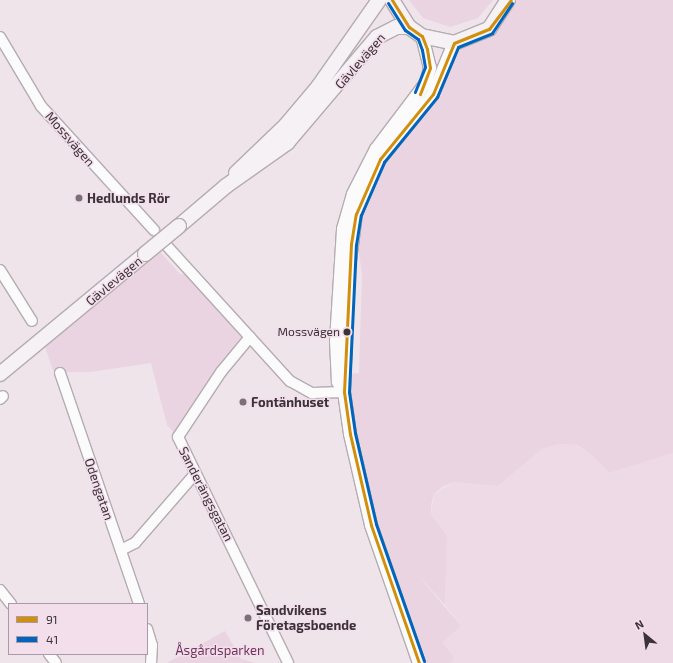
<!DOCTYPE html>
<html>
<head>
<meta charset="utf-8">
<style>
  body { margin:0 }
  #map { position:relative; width:673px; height:663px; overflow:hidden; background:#eee4ea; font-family:"Exo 2",sans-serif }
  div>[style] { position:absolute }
  .built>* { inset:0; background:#eddae6 }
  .green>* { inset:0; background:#ead4e2 }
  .roads { filter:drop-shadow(1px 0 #b4acb1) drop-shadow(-1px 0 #b4acb1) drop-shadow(0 1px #b4acb1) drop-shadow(0 -1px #b4acb1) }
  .minor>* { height:10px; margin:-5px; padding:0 5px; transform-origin:5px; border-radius:5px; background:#fcfbfc }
  .tertiary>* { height:12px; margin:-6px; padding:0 6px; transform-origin:6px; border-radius:6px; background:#fcfbfc }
  .secondary>* { height:14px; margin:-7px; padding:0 7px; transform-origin:7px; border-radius:7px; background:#f6f1f4 }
  .bridges { filter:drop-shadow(1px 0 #b4acb1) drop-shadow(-1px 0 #b4acb1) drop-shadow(0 1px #b4acb1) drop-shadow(0 -1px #b4acb1) }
  .secondary-bridge>* { height:14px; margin:-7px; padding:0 7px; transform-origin:7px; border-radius:7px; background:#f6f1f4 }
  .bus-1>* { height:3px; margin:-1.5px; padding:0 1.5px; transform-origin:1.5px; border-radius:1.5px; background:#d18f0b }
  .bus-2>* { height:3px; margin:-1.5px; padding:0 1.5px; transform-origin:1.5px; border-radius:1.5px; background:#0065bd }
  .dots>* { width:11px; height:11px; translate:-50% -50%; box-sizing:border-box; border:2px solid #f3dfeb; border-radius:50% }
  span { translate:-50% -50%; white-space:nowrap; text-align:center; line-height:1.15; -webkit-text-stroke:3px #f3dfeb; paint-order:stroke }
  .bus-label { font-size:12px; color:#3b3338 }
  .right { translate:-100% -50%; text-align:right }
  .street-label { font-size:13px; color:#3b3338 }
  .poi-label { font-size:13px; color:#3b3338; font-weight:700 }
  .left { translate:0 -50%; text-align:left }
  .park-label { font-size:13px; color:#6f335d }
  .legend { position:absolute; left:8px; top:603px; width:140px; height:52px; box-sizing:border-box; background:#f3dfeb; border:1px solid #a99aa3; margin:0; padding:5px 7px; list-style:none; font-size:12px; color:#3b3338 }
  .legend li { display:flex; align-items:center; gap:8px; height:20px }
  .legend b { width:20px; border:1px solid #a99aa3 }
  .north { position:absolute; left:625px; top:615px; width:40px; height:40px; -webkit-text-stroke:3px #f3dfeb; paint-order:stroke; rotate:331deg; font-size:11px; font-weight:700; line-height:16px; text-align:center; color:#3b3338 }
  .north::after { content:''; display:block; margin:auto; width:14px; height:18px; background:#3b3338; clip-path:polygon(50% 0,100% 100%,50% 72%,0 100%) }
</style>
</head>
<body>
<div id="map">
  <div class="built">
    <div style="clip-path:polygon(559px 444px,576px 445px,588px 452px,609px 473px,673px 453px,673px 663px,437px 663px,442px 643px,461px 626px,445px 605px,447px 536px,431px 514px,434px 494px,454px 482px,498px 486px,542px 449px)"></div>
  </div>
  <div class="green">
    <div style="clip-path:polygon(409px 0,493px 0,478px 18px,450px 27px,423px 18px)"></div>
    <div style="clip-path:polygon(511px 0,673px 0,673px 453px,609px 473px,588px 452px,577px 445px,559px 444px,542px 449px,498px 486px,454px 482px,442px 487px,434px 494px,431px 505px,431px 514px,447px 536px,445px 605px,416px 573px,461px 626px,442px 643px,454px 657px,451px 663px,419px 663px,371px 525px,347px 382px,347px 374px,359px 373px,362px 275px,358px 245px,365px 206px,379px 175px,402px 140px,442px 95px,433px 94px,447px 59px)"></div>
    <div style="clip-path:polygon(155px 246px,180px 274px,192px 273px,250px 337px,178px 437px,167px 425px,151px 363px,90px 372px,60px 372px,53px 370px,46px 350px,45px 337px)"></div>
    <div style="clip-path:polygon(225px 631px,241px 659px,256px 663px,167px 663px)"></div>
  </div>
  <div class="roads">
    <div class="minor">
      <div style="left:0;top:37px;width:80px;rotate:59.3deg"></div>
      <div style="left:41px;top:106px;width:168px;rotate:47.7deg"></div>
      <div style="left:167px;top:246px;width:183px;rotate:47.7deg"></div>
      <div style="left:290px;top:381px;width:25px;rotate:29deg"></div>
      <div style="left:312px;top:393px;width:32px;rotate:-2deg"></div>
      <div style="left:0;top:270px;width:60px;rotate:57.9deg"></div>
      <div style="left:250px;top:337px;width:45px;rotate:129.6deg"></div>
      <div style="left:221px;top:372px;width:78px;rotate:123.5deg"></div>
      <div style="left:178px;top:437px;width:251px;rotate:64deg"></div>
      <div style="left:60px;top:373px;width:244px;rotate:71.1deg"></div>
      <div style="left:0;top:399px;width:4px;rotate:-45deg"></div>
      <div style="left:121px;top:550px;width:16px;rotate:-27deg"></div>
      <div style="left:135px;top:543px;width:91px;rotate:-49deg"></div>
      <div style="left:0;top:590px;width:18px;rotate:52deg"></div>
      <div style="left:147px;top:629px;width:17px;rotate:73deg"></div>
      <div style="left:152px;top:645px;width:18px;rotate:93deg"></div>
      <div style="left:49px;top:654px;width:11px;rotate:52deg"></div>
    </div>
    <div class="tertiary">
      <div style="left:344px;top:392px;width:12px;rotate:-121deg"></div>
      <div style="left:338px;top:382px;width:41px;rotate:-92.8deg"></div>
      <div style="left:336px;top:341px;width:112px;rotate:-86.4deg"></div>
      <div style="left:343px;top:229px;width:36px;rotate:-74deg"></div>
      <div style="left:353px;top:194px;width:51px;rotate:-62.9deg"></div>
      <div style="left:376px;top:149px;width:83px;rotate:-52.9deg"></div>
      <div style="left:426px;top:83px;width:16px;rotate:-75deg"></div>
      <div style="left:430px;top:68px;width:33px;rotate:-104deg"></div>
      <div style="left:419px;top:663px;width:146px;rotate:-109.2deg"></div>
      <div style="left:371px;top:525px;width:93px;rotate:-103deg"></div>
      <div style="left:350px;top:434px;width:42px;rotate:-98.1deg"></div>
      <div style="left:344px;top:392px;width:116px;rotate:-88deg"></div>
      <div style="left:348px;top:276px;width:63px;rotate:-82.6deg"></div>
      <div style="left:356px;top:214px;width:28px;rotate:-69deg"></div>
      <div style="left:366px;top:188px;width:32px;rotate:-64deg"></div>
      <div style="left:380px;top:159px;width:84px;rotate:-50.8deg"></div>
      <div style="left:433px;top:94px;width:55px;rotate:-67.6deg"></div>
    </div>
    <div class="secondary">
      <div style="left:392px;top:0;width:32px;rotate:58deg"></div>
      <div style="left:409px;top:27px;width:16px;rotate:35deg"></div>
      <div style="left:422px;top:36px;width:33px;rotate:12deg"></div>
      <div style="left:454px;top:43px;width:38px;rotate:-22deg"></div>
      <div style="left:489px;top:29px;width:35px;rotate:-57deg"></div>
      <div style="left:236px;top:173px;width:69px;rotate:-43.8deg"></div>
      <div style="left:286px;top:125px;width:50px;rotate:-49.9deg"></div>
      <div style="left:318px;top:87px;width:106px;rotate:-55deg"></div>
      <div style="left:179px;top:226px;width:62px;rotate:-40.4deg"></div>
      <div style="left:226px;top:186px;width:75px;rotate:-35.2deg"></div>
      <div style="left:287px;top:143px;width:139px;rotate:-49.7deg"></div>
      <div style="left:377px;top:37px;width:22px;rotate:-27deg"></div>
      <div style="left:397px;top:27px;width:12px"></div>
      <div style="left:0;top:374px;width:188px;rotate:-39.6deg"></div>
    </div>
  </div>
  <div class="bridges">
    <div class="secondary-bridge">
      <div style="left:145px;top:254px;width:44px;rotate:-39.5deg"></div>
    </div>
  </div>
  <div class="bus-1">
    <div style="left:392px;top:0;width:32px;rotate:58deg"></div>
    <div style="left:409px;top:27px;width:16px;rotate:35deg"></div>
    <div style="left:422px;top:36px;width:14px;rotate:69deg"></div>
    <div style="left:427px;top:49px;width:19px;rotate:81deg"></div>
    <div style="left:430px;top:68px;width:28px;rotate:111deg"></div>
    <div style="left:419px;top:663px;width:146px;rotate:-109.2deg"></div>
    <div style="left:371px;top:525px;width:93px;rotate:-103deg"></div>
    <div style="left:350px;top:434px;width:42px;rotate:-98.1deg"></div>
    <div style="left:344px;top:392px;width:148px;rotate:-87.3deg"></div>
    <div style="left:351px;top:244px;width:30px;rotate:-81deg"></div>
    <div style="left:356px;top:214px;width:60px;rotate:-66.4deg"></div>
    <div style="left:380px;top:159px;width:84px;rotate:-50.8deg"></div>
    <div style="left:433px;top:94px;width:55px;rotate:-67.6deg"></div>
    <div style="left:454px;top:43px;width:38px;rotate:-22deg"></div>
    <div style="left:489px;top:29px;width:36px;rotate:-53deg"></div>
  </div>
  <div class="bus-2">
    <div style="left:388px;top:3px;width:32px;rotate:58deg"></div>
    <div style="left:405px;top:30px;width:16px;rotate:35deg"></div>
    <div style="left:418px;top:39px;width:12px;rotate:70deg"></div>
    <div style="left:422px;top:50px;width:17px;rotate:80deg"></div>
    <div style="left:425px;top:67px;width:27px;rotate:112deg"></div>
    <div style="left:424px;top:661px;width:145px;rotate:-109.3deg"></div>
    <div style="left:376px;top:524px;width:93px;rotate:-103deg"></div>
    <div style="left:355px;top:433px;width:41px;rotate:-98.3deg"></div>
    <div style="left:349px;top:392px;width:147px;rotate:-87.3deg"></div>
    <div style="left:356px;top:245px;width:30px;rotate:-81deg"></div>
    <div style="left:361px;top:215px;width:58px;rotate:-66.5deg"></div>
    <div style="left:384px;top:162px;width:84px;rotate:-50.8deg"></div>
    <div style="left:437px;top:97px;width:54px;rotate:-67.2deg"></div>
    <div style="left:458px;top:47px;width:37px;rotate:-22deg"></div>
    <div style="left:492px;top:33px;width:36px;rotate:-56deg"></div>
  </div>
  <div class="dots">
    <div style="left:79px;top:198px;background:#7a7176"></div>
    <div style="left:347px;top:332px;background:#3b3338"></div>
    <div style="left:243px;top:402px;background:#7a7176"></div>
    <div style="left:248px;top:618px;background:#7a7176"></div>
  </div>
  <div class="bus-label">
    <span class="right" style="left:340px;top:332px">Mossvägen</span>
  </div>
  <div class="street-label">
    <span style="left:360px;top:61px;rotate:-49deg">Gävlevägen</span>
    <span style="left:70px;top:139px;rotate:49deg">Mossvägen</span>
    <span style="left:114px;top:281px;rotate:-40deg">Gävlevägen</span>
    <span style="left:99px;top:489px;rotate:71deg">Odengatan</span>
    <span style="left:206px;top:494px;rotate:63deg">Sanderängsgatan</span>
  </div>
  <div class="poi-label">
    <span class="left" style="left:87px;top:198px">Hedlunds Rör</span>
    <span class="left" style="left:251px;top:402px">Fontänhuset</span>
    <span class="left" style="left:256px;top:618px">Sandvikens<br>Företagsboende</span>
  </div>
  <div class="park-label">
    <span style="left:220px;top:650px">Åsgårdsparken</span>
  </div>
  <ul class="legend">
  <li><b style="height:5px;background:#d18f0b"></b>91</li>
  <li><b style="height:5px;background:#0065bd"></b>41</li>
  </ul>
  <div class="north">N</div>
</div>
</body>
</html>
